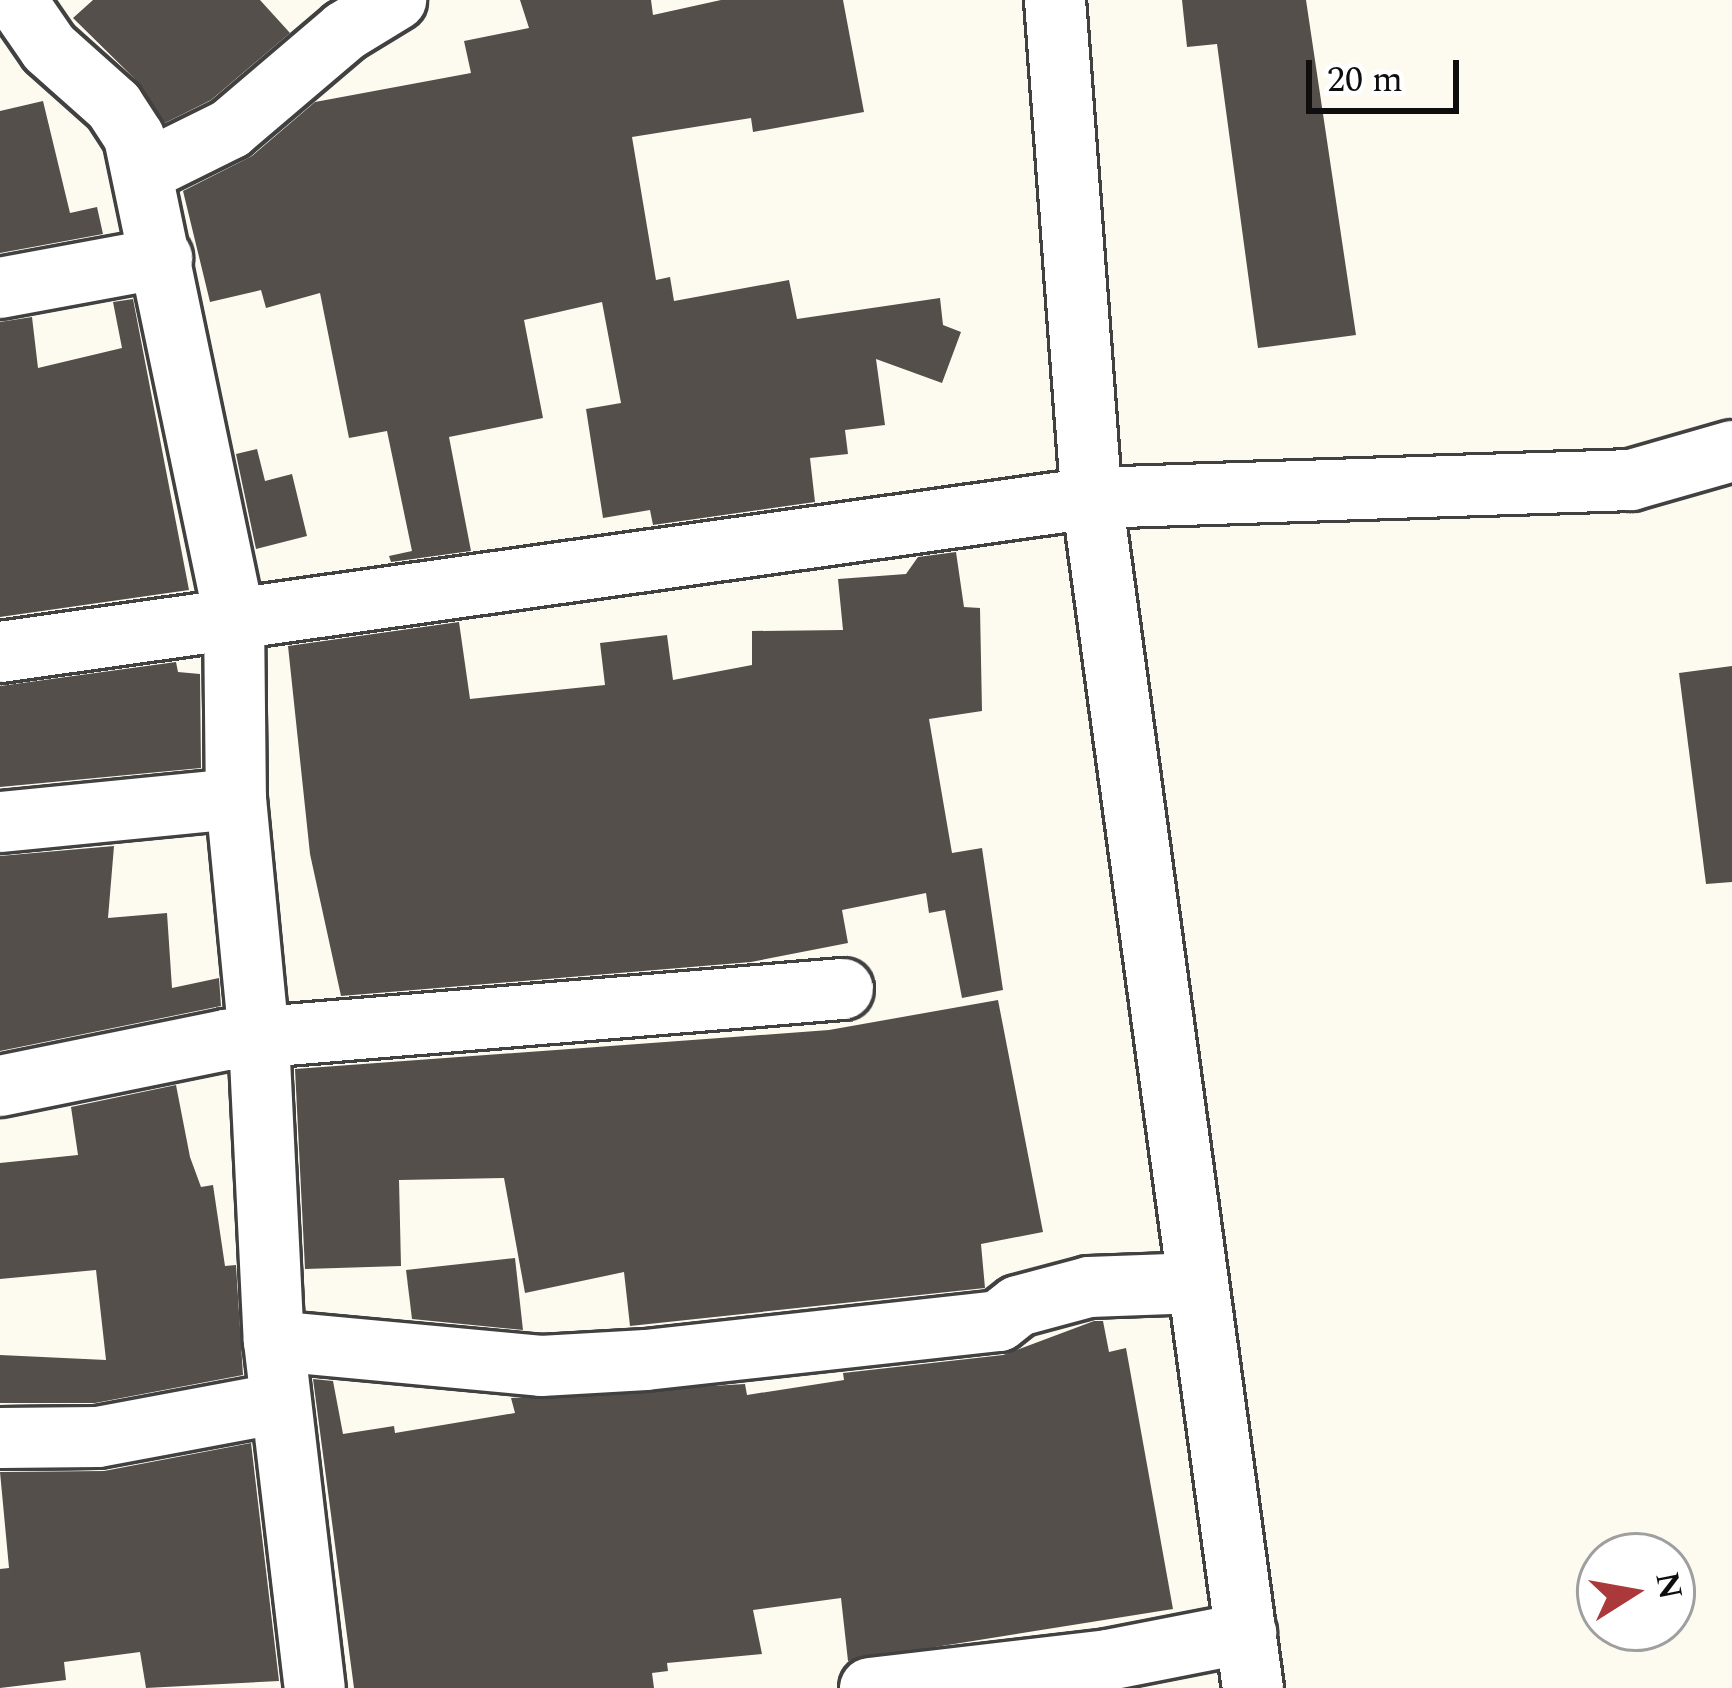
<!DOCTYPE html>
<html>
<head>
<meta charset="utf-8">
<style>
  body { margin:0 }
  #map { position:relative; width:1732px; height:1688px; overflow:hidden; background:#fdfbf0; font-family:Spectral,serif }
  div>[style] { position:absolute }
  .building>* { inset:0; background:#554f4b }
  .roads { filter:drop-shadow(3px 0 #414141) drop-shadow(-3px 0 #414141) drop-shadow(0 3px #414141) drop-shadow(0 -3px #414141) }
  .minor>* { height:60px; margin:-30px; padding:0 30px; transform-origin:30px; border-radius:30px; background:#fff }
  span { translate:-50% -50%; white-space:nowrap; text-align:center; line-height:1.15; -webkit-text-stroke:12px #fff; paint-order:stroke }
  .north { position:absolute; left:1576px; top:1532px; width:120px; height:120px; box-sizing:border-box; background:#fff; border:3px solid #9f9f9f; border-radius:50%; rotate:79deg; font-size:33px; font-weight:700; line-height:48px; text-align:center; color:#0e0e0e }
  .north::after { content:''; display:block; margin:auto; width:42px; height:54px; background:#ab383a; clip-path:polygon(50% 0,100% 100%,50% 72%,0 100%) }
  .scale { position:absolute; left:1306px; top:60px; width:153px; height:54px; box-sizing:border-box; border:6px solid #0e0e0e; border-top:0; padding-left:15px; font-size:36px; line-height:42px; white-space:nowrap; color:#0e0e0e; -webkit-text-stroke:9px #fff; paint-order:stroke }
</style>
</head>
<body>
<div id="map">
  <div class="building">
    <div style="clip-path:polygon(93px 0,260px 0,290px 33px,211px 100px,165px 123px,137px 81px,73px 18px)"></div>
    <div style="clip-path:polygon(520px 0,651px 0,653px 15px,721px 0,843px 0,864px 112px,753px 132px,751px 118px,632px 137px,656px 280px,670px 277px,674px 301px,789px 280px,797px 319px,940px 298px,943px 325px,961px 332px,942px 383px,876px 359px,885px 425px,845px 430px,848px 454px,810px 458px,815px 502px,653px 525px,650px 510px,603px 518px,586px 409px,621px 403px,602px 302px,524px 320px,543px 418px,449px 437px,471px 551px,391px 562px,389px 556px,412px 551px,387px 431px,349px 438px,320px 293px,266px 308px,261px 290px,210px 302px,183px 191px,252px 156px,315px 102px,471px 73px,464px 41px,529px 28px)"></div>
    <div style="clip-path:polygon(1182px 0,1306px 0,1356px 335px,1258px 348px,1217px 44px,1187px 47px)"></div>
    <div style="clip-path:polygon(43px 101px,70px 213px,97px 207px,103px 234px,0 253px,0 111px)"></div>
    <div style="clip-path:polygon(133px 299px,189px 590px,0 617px,0 322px,32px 317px,38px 368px,122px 348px,113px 302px)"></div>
    <div style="clip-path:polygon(257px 449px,265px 481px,292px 474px,307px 536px,256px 549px,236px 454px)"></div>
    <div style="clip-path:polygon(956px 552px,964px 607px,980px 608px,982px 711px,929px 719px,952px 853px,982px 848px,1003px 990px,962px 998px,945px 910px,929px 913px,926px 893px,842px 910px,848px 943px,751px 962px,341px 996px,310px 854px,288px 646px,459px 622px,470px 699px,605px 685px,600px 643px,667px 635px,673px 680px,752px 665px,752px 631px,843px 630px,838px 579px,906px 574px,918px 557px)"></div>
    <div style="clip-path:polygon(176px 662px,178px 672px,200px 674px,201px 768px,0 787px,0 686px)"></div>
    <div style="clip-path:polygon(1732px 666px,1732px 882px,1706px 884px,1679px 673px)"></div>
    <div style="clip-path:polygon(114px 846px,108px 918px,167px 913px,172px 988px,219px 978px,221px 1006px,0 1051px,0 856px)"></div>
    <div style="clip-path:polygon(998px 1000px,1043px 1232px,981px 1244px,985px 1288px,630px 1326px,624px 1272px,525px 1293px,504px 1178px,399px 1180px,401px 1266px,305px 1269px,295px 1069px,829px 1030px)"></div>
    <div style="clip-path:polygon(176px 1085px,190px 1157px,201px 1187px,213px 1185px,225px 1266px,236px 1265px,243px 1375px,95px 1403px,0 1403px,0 1355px,106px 1360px,96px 1270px,0 1279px,0 1163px,78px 1155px,71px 1107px)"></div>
    <div style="clip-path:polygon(515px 1258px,523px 1330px,412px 1319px,406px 1270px)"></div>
    <div style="clip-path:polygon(1094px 1321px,1103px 1321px,1109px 1352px,1126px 1348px,1173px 1609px,848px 1661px,841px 1598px,753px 1610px,762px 1654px,667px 1663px,668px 1671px,652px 1673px,654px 1688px,354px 1688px,313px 1379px,333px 1381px,343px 1434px,394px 1426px,395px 1433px,515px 1413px,511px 1398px,745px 1384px,747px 1395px,844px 1380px,843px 1373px,1003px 1355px)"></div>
    <div style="clip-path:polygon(251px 1443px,279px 1681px,146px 1688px,140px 1652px,64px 1662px,66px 1680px,0 1688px,0 1569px,9px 1568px,0 1472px,104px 1471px)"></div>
  </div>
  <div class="roads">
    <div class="minor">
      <div style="left:16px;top:0;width:58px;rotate:55.5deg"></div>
      <div style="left:49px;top:48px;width:87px;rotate:41.7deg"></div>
      <div style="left:114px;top:106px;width:37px;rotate:57deg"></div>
      <div style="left:134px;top:137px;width:488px;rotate:78.2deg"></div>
      <div style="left:234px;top:615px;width:184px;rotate:89.4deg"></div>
      <div style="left:236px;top:799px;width:241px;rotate:84.5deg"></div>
      <div style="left:259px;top:1039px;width:302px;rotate:87.2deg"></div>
      <div style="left:274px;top:1341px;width:349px;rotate:83.3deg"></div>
      <div style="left:1055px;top:0;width:499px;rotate:85.8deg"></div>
      <div style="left:1092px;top:498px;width:1201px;rotate:82.3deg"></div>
      <div style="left:145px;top:171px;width:95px;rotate:-26.3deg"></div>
      <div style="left:230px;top:129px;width:151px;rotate:-40.4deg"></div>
      <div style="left:345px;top:31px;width:60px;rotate:-31.3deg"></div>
      <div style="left:0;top:288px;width:165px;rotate:-10.5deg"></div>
      <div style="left:0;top:652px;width:1103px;rotate:-8.03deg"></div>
      <div style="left:1092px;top:498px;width:539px;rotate:-1.91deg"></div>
      <div style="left:1631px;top:480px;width:105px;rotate:-16deg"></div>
      <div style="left:0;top:822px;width:237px;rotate:-5.6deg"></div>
      <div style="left:0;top:1086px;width:231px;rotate:-11.5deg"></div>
      <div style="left:226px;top:1040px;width:619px;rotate:-4.73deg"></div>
      <div style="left:274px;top:1341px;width:268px;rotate:5.3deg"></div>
      <div style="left:541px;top:1366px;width:105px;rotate:-3.3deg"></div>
      <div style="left:646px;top:1360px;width:355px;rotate:-6.3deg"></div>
      <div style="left:999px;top:1321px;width:24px;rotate:-38deg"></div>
      <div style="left:1018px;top:1306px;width:73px;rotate:-15deg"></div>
      <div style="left:1089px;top:1287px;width:109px;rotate:-2.1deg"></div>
      <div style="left:0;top:1438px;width:98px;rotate:-0.6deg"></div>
      <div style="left:98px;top:1437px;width:185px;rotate:-10.6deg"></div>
      <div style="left:870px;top:1688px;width:240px;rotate:-6.7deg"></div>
      <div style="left:1108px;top:1660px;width:141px;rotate:-11.1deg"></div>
    </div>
  </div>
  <div class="north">N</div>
  <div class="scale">20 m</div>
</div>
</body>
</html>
